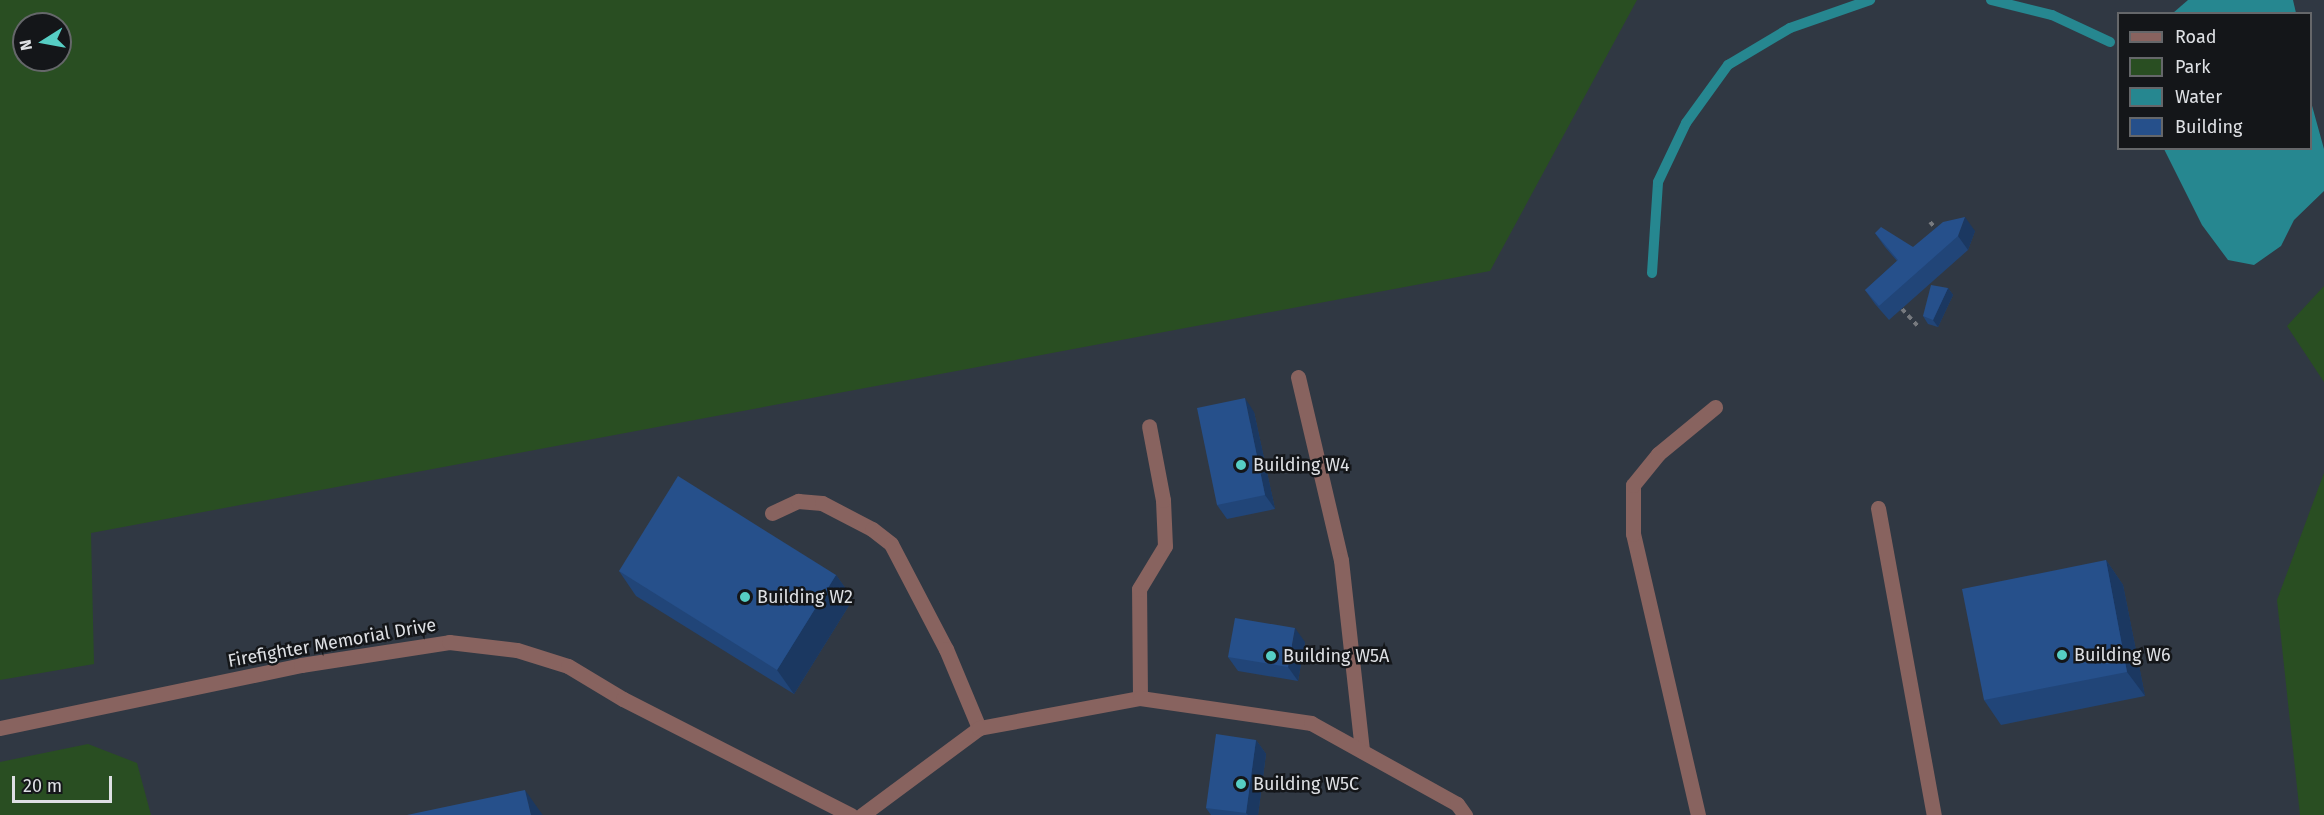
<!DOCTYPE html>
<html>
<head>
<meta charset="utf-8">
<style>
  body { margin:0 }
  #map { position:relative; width:2324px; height:815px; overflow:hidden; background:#2a2e34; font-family:"Fira Sans",sans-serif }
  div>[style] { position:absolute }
  .built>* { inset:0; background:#303843 }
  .green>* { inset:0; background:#294e22 }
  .water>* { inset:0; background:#268790 }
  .stream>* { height:10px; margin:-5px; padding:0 5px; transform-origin:5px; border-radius:5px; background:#268790 }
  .path>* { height:4px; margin-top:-2px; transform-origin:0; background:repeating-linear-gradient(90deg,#777a7f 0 4.5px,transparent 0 9px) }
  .minor>* { height:15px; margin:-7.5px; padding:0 7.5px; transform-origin:7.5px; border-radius:7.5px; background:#88635f }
  .wall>* { inset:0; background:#214578 }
  .shaded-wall>* { inset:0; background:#1b3861 }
  .building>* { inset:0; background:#26508b }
  .dots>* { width:16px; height:16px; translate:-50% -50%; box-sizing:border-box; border:3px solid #141619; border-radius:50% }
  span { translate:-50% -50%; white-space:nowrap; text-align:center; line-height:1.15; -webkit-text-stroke:5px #141619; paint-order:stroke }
  .poi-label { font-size:18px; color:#dee0e4 }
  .left { translate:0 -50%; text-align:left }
  .street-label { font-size:18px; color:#dee0e4 }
  .legend { position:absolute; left:2117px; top:12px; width:195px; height:138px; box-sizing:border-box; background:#141619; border:2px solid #65676a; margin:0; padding:8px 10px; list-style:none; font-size:18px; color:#dee0e4 }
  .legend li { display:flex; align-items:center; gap:12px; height:30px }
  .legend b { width:30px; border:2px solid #65676a }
  .north { position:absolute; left:12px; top:12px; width:60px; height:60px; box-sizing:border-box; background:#141619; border:2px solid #65676a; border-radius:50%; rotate:259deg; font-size:16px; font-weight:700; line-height:24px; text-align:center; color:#dee0e4 }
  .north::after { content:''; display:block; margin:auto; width:21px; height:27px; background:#56cec4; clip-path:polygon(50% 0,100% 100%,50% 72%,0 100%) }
  .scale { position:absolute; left:12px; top:776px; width:100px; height:27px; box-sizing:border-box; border:3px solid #dee0e4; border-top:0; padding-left:8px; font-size:18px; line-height:21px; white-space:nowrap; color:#dee0e4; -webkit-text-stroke:4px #141619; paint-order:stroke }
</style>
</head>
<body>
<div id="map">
  <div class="built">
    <div style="clip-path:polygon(evenodd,0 0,2324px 0,2324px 815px,0 815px,0 0,2118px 14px,2310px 14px,2310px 148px,2118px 148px,2118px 14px,0 0,24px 24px,60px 24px,60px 60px,24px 60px,24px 24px)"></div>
  </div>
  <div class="green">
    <div style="clip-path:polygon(evenodd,0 0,1637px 0,1490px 271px,91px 533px,94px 664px,0 680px,0 0,24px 24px,60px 24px,60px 60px,24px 60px,24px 24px)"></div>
    <div style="clip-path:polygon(2324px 286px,2324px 382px,2287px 326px)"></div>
    <div style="clip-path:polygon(2324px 473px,2324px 815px,2300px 815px,2277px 600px)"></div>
    <div style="clip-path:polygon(88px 744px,137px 763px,151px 815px,0 815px,0 762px)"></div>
  </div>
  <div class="water">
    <div style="clip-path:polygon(2188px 0,2293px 0,2296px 13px,2173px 13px)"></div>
    <div style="clip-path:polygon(2311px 102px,2324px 149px,2324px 191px,2294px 220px,2281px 246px,2254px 265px,2228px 260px,2202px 225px,2164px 149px,2310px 148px)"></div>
  </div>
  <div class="stream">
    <div style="left:1991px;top:0;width:63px;rotate:13.8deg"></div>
    <div style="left:2052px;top:15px;width:64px;rotate:25deg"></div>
    <div style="left:1652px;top:273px;width:91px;rotate:-86.2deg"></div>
    <div style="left:1658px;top:182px;width:65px;rotate:-64.6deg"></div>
    <div style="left:1686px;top:123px;width:72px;rotate:-54.1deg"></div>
    <div style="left:1728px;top:65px;width:72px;rotate:-30.8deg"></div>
    <div style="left:1790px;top:28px;width:85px;rotate:-19.3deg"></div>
  </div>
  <div class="path">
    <div style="left:1930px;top:222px;width:12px;rotate:48deg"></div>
    <div style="left:1902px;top:309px;width:25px;rotate:47deg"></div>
  </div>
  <div class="minor">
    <div style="left:1298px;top:377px;width:188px;rotate:76.8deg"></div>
    <div style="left:1341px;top:560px;width:192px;rotate:83.7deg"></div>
    <div style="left:1878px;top:508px;width:312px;rotate:79.7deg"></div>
    <div style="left:772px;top:513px;width:29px;rotate:-25deg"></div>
    <div style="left:798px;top:501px;width:24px;rotate:5deg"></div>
    <div style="left:822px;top:503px;width:56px;rotate:27.5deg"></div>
    <div style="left:872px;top:529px;width:24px;rotate:38deg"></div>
    <div style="left:891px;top:544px;width:119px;rotate:62.4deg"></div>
    <div style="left:946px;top:649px;width:86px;rotate:67.3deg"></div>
    <div style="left:1140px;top:698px;width:109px;rotate:-90.5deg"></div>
    <div style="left:1139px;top:589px;width:50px;rotate:-58.8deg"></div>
    <div style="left:1165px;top:546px;width:46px;rotate:-92.5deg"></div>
    <div style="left:1163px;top:500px;width:75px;rotate:-100.7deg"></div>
    <div style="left:0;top:728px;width:308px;rotate:-11.8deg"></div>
    <div style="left:301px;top:665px;width:150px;rotate:-8.8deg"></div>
    <div style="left:449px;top:642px;width:68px;rotate:6.7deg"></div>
    <div style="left:517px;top:650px;width:53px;rotate:17.4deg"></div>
    <div style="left:568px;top:666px;width:64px;rotate:31deg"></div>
    <div style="left:623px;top:699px;width:256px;rotate:27deg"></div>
    <div style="left:862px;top:815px;width:146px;rotate:-36.6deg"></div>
    <div style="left:979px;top:728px;width:164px;rotate:-10.6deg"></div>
    <div style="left:1140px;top:698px;width:173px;rotate:8.3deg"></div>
    <div style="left:1311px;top:723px;width:167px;rotate:29deg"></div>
    <div style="left:1457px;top:804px;width:14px;rotate:54deg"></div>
    <div style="left:1698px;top:815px;width:288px;rotate:-103deg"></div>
    <div style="left:1633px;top:534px;width:49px;rotate:-90deg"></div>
    <div style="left:1633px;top:485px;width:40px;rotate:-51deg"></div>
    <div style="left:1658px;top:454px;width:74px;rotate:-39.5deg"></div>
  </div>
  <div class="wall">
    <div style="clip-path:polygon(1975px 231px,1968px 250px,1889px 320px,1875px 304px,1865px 290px,1897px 261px,1885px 247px,1875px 233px,1913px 247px)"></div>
    <div style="clip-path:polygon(1948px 288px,1953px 295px,1938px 327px,1928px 324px,1923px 316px)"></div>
    <div style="clip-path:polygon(1254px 412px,1275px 509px,1227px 519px,1217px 505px)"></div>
    <div style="clip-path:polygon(2106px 560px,2123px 585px,2145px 696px,2001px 725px,1984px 700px)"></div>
    <div style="clip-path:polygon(619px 571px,836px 575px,853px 599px,794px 694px,636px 596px)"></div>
    <div style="clip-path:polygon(1305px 642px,1298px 681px,1238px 671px,1228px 657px)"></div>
    <div style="clip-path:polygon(1256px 740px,1266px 754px,1258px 815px,1211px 815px,1206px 808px)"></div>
  </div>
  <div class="shaded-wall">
    <div style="clip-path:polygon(1965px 217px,1975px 231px,1968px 250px,1958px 236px)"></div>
    <div style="clip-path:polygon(1948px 288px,1953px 295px,1938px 327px,1933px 320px)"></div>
    <div style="clip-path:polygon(1245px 398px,1254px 412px,1275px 509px,1265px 495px)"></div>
    <div style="clip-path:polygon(2106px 560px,2123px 585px,2145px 696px,2127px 672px)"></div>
    <div style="clip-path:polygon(836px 575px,853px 599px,794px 694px,777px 670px)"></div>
    <div style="clip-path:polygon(1295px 628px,1305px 642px,1298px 681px,1288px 667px)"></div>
    <div style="clip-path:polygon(1256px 740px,1266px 754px,1258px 815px,1248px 815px,1246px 813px)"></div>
    <div style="clip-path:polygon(525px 790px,542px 814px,543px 815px,531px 815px)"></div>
  </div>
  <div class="building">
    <div style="clip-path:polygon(1965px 217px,1958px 236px,1879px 306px,1865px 290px,1898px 260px,1875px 233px,1881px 227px,1913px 247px,1943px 222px)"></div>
    <div style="clip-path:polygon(1931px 285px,1948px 288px,1933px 320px,1923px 316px)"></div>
    <div style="clip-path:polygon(1245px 398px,1265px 495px,1217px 505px,1197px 408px)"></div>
    <div style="clip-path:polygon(678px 476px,836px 575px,777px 670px,619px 571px)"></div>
    <div style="clip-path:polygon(2106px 560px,2127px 672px,1984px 700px,1962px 589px)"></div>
    <div style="clip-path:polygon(1235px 618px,1295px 628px,1288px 667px,1228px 657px)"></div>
    <div style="clip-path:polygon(1216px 734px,1256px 740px,1246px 813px,1206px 808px)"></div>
    <div style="clip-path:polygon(525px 790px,531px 815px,407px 815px)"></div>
  </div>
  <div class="dots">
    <div style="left:1241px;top:465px;background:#56cec4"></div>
    <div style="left:745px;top:597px;background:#56cec4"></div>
    <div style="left:2062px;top:655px;background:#56cec4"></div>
    <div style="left:1271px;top:656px;background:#56cec4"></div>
    <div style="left:1241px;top:784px;background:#56cec4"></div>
  </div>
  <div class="poi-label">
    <span class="left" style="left:1253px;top:465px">Building W4</span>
    <span class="left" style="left:757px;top:597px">Building W2</span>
    <span class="left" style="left:2074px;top:655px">Building W6</span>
    <span class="left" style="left:1283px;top:656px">Building W5A</span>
    <span class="left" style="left:1253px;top:784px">Building W5C</span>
  </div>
  <div class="street-label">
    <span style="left:332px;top:643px;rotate:-10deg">Firefighter Memorial Drive</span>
  </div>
  <ul class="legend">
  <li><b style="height:8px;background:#88635f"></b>Road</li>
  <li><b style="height:16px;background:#294e22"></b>Park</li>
  <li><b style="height:16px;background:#268790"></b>Water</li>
  <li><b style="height:16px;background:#26508b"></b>Building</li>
  </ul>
  <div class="north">N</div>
  <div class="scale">20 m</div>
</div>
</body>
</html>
